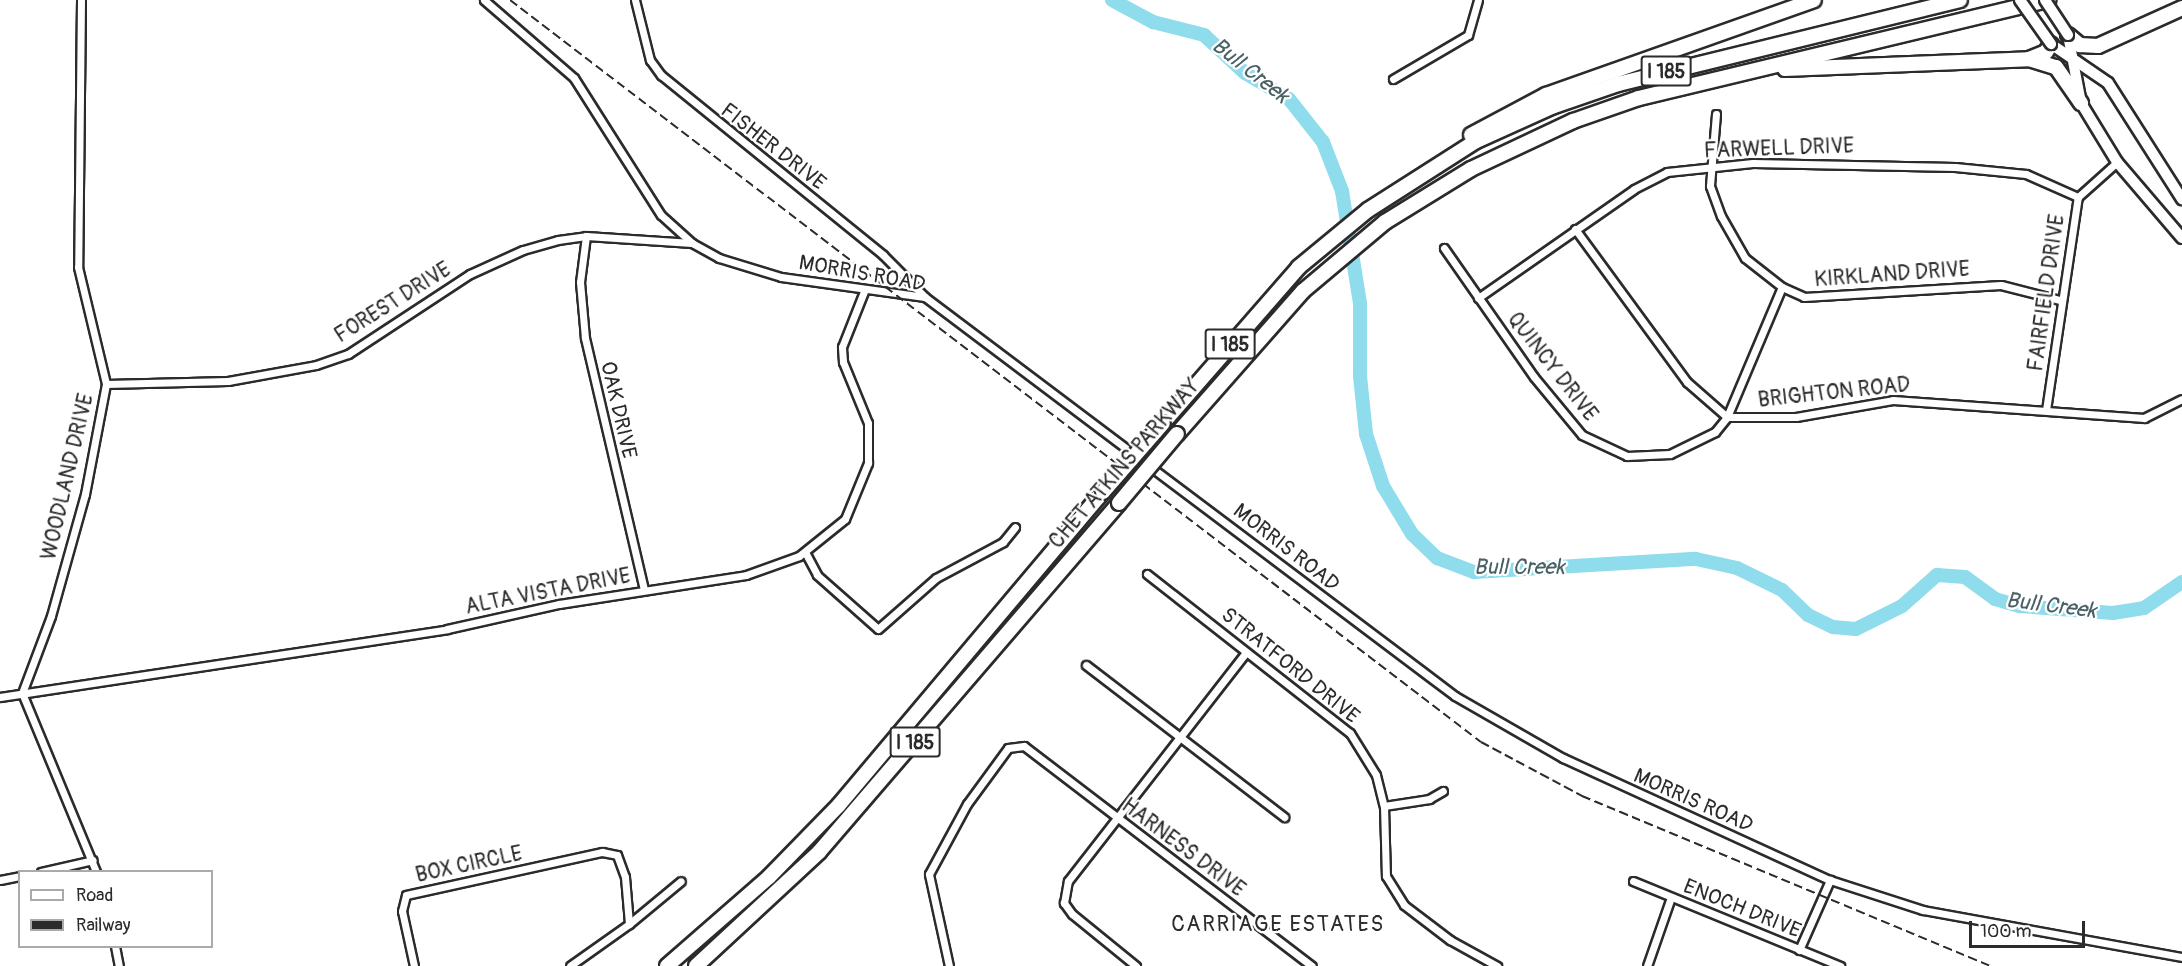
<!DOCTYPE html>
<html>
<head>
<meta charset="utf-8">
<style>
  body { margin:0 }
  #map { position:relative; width:2182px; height:966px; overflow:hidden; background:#fff; font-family:Pangolin,sans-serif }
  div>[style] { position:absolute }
  .river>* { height:14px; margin:-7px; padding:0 7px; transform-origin:7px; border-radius:7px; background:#8edcec }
  .roads { filter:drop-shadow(2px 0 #2b2b2b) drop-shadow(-2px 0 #2b2b2b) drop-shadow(0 2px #2b2b2b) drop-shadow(0 -2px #2b2b2b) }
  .minor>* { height:7px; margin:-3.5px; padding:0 3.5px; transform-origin:3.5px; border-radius:3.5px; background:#fff }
  .primary>* { height:10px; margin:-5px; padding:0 5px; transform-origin:5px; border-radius:5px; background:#fff }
  .motorway>* { height:14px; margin:-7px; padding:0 7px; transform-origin:7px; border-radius:7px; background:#fff }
  .rail>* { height:2px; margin-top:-1px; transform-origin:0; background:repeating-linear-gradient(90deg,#2b2b2b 0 9px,transparent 0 13.5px) }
  .bridges { filter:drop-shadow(2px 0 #2b2b2b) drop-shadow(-2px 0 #2b2b2b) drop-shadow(0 2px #2b2b2b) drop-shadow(0 -2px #2b2b2b) }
  .primary-bridge>* { height:10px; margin:-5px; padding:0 5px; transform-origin:5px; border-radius:5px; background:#fff }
  .motorway-bridge>* { height:14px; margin:-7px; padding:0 7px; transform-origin:7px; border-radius:7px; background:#fff }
  span { translate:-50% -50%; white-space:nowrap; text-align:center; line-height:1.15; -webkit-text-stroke:4.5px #fff; paint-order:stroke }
  .shield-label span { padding:2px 4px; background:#fff; border:2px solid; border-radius:4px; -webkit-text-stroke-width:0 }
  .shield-label { font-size:20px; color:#2b2b2b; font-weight:700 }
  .street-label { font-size:21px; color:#2b2b2b }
  .water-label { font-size:22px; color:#496065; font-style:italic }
  .neighbourhood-label { font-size:22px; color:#2b2b2b; letter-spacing:1.5px }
  .legend { position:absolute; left:18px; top:870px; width:195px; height:78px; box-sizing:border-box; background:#fff; border:2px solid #aaa; margin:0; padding:8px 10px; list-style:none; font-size:18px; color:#2b2b2b }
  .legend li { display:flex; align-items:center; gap:12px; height:30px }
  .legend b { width:30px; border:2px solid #aaa }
  .scale { position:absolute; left:1969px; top:921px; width:116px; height:27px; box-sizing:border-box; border:3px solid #2b2b2b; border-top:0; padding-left:8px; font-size:18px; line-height:21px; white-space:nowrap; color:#2b2b2b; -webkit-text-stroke:4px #fff; paint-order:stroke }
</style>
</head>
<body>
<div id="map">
  <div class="river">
    <div style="left:1112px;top:0;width:47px;rotate:28.2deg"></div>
    <div style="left:1153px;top:22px;width:53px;rotate:14.3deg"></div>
    <div style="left:1204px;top:35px;width:56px;rotate:42.8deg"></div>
    <div style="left:1245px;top:73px;width:51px;rotate:30.6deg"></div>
    <div style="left:1289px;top:99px;width:55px;rotate:51.7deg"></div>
    <div style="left:1323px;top:142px;width:53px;rotate:68.8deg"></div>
    <div style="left:1342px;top:191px;width:113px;rotate:80.9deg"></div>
    <div style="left:1360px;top:303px;width:73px;rotate:90deg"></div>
    <div style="left:1360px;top:376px;width:58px;rotate:84.1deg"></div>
    <div style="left:1366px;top:434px;width:55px;rotate:71.9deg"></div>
    <div style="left:1383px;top:486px;width:56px;rotate:58.9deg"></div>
    <div style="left:1412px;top:534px;width:35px;rotate:44deg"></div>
    <div style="left:1437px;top:558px;width:40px;rotate:21deg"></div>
    <div style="left:1474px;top:572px;width:222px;rotate:-3.4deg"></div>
    <div style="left:1696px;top:559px;width:42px;rotate:12.4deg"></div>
    <div style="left:1737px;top:568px;width:50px;rotate:26.1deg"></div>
    <div style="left:1782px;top:590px;width:36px;rotate:44deg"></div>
    <div style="left:1808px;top:615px;width:28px;rotate:26deg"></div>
    <div style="left:1833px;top:627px;width:23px;rotate:5deg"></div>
    <div style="left:1856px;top:629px;width:51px;rotate:-26.6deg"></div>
    <div style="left:1902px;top:606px;width:47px;rotate:-41.5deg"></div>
    <div style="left:1937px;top:575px;width:28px;rotate:4deg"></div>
    <div style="left:1965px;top:577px;width:37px;rotate:36deg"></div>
    <div style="left:1995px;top:599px;width:26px;rotate:16deg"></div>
    <div style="left:2020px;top:606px;width:93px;rotate:4.3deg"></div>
    <div style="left:2113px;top:613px;width:31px;rotate:-9deg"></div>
    <div style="left:2144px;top:608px;width:46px;rotate:-34.4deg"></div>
  </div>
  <div class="roads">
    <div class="minor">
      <div style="left:81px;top:0;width:267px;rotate:90.6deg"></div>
      <div style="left:78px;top:267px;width:120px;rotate:76.5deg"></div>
      <div style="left:106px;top:384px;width:112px;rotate:100.8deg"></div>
      <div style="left:85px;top:494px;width:127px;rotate:105.6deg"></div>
      <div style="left:51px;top:616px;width:82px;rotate:110.6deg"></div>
      <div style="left:22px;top:693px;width:194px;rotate:67.5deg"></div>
      <div style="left:484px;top:0;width:119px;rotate:40.9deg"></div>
      <div style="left:574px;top:78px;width:162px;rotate:57.6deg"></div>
      <div style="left:661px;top:215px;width:42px;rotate:42.1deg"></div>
      <div style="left:692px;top:243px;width:31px;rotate:29deg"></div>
      <div style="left:719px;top:258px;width:65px;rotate:17deg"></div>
      <div style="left:781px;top:277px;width:145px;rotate:7.9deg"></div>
      <div style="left:925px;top:297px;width:663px;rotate:36.97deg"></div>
      <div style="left:1455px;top:696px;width:125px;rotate:29.9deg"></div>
      <div style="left:1563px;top:758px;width:294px;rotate:24.6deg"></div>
      <div style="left:1830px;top:880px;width:98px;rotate:17.9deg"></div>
      <div style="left:1923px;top:910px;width:263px;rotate:10.3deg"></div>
      <div style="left:635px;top:0;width:62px;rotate:76deg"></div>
      <div style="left:650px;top:60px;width:19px;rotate:54deg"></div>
      <div style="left:661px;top:75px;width:286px;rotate:39deg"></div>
      <div style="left:883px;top:255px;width:59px;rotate:45deg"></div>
      <div style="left:1393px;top:79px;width:87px;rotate:-30.4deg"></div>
      <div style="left:1468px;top:35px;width:36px;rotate:-74deg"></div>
      <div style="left:1716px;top:114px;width:72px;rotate:94.8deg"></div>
      <div style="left:1710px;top:186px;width:32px;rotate:70deg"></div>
      <div style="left:1721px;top:216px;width:48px;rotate:60.3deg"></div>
      <div style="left:1745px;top:258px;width:47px;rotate:38.1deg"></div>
      <div style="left:1782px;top:287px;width:24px;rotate:24deg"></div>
      <div style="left:1804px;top:297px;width:197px;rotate:-3.5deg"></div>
      <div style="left:2001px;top:285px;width:61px;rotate:14.3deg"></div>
      <div style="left:1575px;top:229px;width:190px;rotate:53.8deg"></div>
      <div style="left:1687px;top:382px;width:53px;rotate:41.2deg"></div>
      <div style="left:1727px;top:417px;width:69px"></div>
      <div style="left:1796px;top:417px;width:98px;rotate:-9.9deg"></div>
      <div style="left:1893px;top:400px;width:252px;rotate:4.1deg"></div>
      <div style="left:2144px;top:418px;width:42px;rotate:-26.6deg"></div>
      <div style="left:586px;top:236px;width:46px;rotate:97.4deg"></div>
      <div style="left:580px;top:282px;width:56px;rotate:84.9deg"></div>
      <div style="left:585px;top:338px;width:258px;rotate:76.8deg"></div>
      <div style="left:1444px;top:248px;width:157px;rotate:55.1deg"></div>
      <div style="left:1534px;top:377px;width:75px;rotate:50.4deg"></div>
      <div style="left:1582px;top:435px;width:50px;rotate:25deg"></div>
      <div style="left:1627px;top:456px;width:43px;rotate:-2.7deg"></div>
      <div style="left:1670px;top:454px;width:50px;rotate:-26.1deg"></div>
      <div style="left:1715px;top:432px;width:19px;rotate:-51deg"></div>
      <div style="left:1727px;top:417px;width:141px;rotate:-67.1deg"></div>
      <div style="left:1478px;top:298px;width:190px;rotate:-34.9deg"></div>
      <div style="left:1634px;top:189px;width:37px;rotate:-27deg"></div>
      <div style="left:1667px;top:172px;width:86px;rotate:-6deg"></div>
      <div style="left:1753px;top:163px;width:202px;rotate:1.1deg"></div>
      <div style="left:1955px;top:167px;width:71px;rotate:5.6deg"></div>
      <div style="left:2026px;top:174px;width:57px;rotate:23.9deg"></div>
      <div style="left:106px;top:384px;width:122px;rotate:-1.4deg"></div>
      <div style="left:228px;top:381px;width:89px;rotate:-10.3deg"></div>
      <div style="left:316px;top:365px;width:34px;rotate:-19deg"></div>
      <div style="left:348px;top:354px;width:146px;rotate:-33.3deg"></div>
      <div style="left:470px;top:274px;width:58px;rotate:-24.4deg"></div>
      <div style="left:523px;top:250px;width:36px;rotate:-16deg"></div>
      <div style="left:558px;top:240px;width:28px;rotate:-8deg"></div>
      <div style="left:586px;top:236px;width:106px;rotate:3.8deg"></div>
      <div style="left:2046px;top:410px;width:215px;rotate:-81.5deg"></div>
      <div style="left:2078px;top:197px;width:52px;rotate:-41.9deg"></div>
      <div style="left:805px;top:552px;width:26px;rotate:62deg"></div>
      <div style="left:817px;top:575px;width:81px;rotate:41.5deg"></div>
      <div style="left:878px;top:629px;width:77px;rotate:-41.3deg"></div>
      <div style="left:936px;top:578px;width:76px;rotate:-28.2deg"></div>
      <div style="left:1003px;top:542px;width:19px;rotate:-51deg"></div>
      <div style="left:1147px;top:574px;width:258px;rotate:38.1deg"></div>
      <div style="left:1350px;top:733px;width:49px;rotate:58.2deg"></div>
      <div style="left:1376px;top:775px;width:32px;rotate:76deg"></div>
      <div style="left:1384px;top:806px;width:70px;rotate:88.4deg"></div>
      <div style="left:1386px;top:876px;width:34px;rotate:58deg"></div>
      <div style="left:1404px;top:905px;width:58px;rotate:37.3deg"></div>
      <div style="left:1450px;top:940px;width:54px;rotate:29deg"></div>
      <div style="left:1086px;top:665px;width:250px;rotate:37.5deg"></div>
      <div style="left:0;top:697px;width:452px;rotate:-8.6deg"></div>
      <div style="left:447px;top:629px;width:115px;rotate:-12.6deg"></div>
      <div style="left:559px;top:604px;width:189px;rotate:-8.8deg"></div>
      <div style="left:746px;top:575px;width:56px;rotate:-19.7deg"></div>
      <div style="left:799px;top:556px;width:59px;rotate:-38.8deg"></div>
      <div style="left:845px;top:519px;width:61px;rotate:-67.7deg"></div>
      <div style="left:868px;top:463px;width:40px;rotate:-90deg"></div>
      <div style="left:868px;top:423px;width:66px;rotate:-112.3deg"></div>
      <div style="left:843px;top:362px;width:15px;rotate:-94deg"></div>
      <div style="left:842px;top:347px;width:62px;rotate:-68.4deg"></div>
      <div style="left:1384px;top:806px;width:46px;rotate:-8.8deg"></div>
      <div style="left:1429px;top:799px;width:16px;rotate:-30deg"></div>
      <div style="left:41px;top:872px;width:53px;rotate:-13deg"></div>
      <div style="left:0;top:880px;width:20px;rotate:-11deg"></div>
      <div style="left:1633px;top:881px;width:224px;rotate:22.3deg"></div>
      <div style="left:629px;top:924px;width:67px;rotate:-39.6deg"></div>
      <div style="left:115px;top:946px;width:20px;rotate:79deg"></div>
      <div style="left:1799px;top:950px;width:77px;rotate:-66.1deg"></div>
      <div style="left:414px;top:966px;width:56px;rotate:-102.3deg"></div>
      <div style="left:402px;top:911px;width:16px;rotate:-76deg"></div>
      <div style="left:406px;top:895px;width:201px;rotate:-12.4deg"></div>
      <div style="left:602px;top:852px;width:15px;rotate:11deg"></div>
      <div style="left:617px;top:855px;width:23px;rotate:70deg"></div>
      <div style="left:625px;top:877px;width:47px;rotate:85.1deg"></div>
      <div style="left:629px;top:924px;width:72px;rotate:144.6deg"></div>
      <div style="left:949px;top:966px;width:94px;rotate:-102.3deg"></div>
      <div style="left:929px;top:874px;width:80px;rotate:-61.5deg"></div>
      <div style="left:967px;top:804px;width:69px;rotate:-53.8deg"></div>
      <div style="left:1008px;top:748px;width:16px;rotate:-7deg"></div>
      <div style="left:1024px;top:746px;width:362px;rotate:37.4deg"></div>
      <div style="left:1136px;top:966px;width:82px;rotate:-140.9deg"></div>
      <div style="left:1072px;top:914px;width:14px;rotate:-126deg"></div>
      <div style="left:1064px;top:903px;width:22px;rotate:-80deg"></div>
      <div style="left:1068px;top:881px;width:288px;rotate:-52.1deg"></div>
      <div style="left:1647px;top:966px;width:73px;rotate:-70.8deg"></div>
    </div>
    <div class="primary">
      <div style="left:2068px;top:35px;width:69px;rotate:79.2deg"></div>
      <div style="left:2081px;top:103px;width:69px;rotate:58.6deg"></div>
      <div style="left:2117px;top:162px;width:100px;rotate:49.5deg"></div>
      <div style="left:2051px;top:44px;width:69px;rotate:34.4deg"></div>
      <div style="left:2108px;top:83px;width:138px;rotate:57.5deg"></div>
    </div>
    <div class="motorway">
      <div style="left:2068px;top:35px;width:16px;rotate:40deg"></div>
      <div style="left:2080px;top:45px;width:18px;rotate:3deg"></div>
      <div style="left:2098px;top:46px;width:92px;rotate:-24.3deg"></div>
      <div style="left:2029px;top:59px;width:28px;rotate:17deg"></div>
      <div style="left:2056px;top:67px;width:44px;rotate:55.2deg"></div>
      <div style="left:1785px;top:69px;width:244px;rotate:-2.3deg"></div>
      <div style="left:2029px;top:59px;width:18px;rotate:-22deg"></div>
      <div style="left:2046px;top:52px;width:9px;rotate:-58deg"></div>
      <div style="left:1471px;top:135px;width:85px;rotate:-28.1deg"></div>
      <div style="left:1546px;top:95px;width:284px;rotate:-19.5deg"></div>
      <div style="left:1163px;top:423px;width:207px;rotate:-48.9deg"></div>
      <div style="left:1299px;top:267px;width:89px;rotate:-39.6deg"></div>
      <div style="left:1368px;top:210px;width:128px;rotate:-32.6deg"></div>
      <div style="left:1476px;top:141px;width:85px;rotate:-24.2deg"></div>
      <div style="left:1554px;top:106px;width:68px;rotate:-19deg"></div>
      <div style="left:1618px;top:84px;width:352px;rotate:-13.8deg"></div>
      <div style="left:1177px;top:434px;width:191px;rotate:-48.6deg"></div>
      <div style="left:1303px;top:291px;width:107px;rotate:-40.1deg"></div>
      <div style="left:1385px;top:222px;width:101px;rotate:-31.6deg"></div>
      <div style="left:1471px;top:169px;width:113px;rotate:-25.2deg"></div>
      <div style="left:1573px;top:121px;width:70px;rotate:-19.2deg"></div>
      <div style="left:1639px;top:98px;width:421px;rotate:-13.5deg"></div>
      <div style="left:667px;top:966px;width:135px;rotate:-41.1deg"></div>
      <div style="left:769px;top:877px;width:100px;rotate:-45.8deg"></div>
      <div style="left:839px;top:805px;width:409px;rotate:-49.9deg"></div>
      <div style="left:696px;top:966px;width:168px;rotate:-42.8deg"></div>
      <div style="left:819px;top:852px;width:460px;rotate:-49.3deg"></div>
    </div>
  </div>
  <div class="rail">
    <div style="left:510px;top:0;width:1222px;rotate:37.39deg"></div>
    <div style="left:1481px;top:742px;width:115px;rotate:28.1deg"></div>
    <div style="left:1582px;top:796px;width:442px;rotate:22.6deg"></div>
  </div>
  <div class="bridges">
    <div class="primary-bridge">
      <div style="left:2020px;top:0;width:54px;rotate:54.8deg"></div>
      <div style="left:2045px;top:0;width:42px;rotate:56.7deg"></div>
    </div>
    <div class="motorway-bridge">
      <div style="left:1103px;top:492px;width:91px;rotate:-49deg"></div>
      <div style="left:1119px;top:503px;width:90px;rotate:-50deg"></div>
    </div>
  </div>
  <div class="shield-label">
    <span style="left:1666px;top:71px">I 185</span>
    <span style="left:1230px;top:344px">I 185</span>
    <span style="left:915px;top:742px">I 185</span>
  </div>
  <div class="street-label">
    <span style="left:773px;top:147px;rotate:38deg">FISHER DRIVE</span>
    <span style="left:1779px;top:149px;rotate:-2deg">FARWELL DRIVE</span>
    <span style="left:862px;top:274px;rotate:10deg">MORRIS ROAD</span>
    <span style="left:1892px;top:275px;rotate:-4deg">KIRKLAND DRIVE</span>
    <span style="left:2047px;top:293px;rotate:-82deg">FAIRFIELD DRIVE</span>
    <span style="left:393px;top:303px;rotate:-32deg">FOREST DRIVE</span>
    <span style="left:1552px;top:367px;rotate:52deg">QUINCY DRIVE</span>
    <span style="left:1834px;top:393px;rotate:-6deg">BRIGHTON ROAD</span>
    <span style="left:618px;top:410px;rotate:77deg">OAK DRIVE</span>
    <span style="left:1125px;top:464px;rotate:-49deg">CHET ATKINS PARKWAY</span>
    <span style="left:68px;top:477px;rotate:-77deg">WOODLAND DRIVE</span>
    <span style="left:1286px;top:548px;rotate:38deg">MORRIS ROAD</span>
    <span style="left:548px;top:592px;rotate:-11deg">ALTA VISTA DRIVE</span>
    <span style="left:1290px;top:666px;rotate:39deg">STRATFORD DRIVE</span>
    <span style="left:1693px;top:801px;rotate:24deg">MORRIS ROAD</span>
    <span style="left:1183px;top:848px;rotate:37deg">HARNESS DRIVE</span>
    <span style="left:469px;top:865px;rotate:-12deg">BOX CIRCLE</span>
    <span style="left:1742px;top:909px;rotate:22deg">ENOCH DRIVE</span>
  </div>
  <div class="water-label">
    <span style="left:1250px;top:71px;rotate:38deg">Bull Creek</span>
    <span style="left:1519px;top:568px">Bull Creek</span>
    <span style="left:2051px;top:606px;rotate:7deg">Bull Creek</span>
  </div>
  <div class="neighbourhood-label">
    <span style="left:1278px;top:925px">CARRIAGE ESTATES</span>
  </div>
  <ul class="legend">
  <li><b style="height:8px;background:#fff"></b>Road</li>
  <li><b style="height:8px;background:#2b2b2b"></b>Railway</li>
  </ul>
  <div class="scale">100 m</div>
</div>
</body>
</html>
